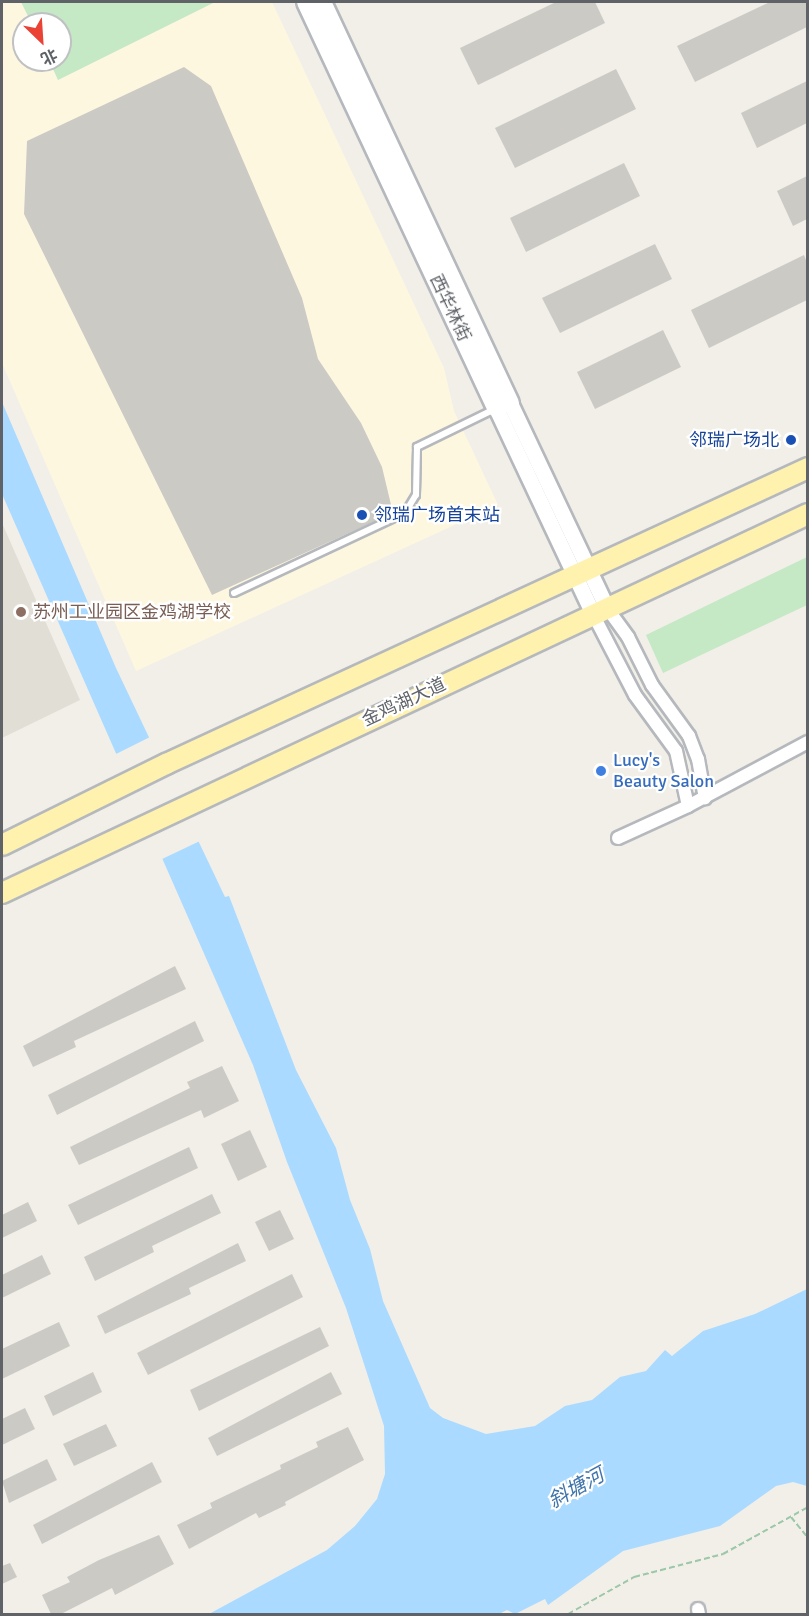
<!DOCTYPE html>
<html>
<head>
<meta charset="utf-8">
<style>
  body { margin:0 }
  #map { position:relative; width:809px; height:1616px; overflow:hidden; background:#f1efe8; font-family:Signika,"Noto Sans SC",sans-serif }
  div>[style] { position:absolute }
  .commercial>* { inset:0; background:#fef7e0 }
  .education>* { inset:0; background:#e1ded6 }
  .green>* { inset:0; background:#c5e8c5 }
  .water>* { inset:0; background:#aadaff }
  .pier>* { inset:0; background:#f1efe8 }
  .building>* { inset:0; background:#cccac5 }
  .path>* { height:2px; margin-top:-1px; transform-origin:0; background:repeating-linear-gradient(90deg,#9cc7a9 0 6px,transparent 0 9px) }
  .roads { filter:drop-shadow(2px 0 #b5b8bc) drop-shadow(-2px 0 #b5b8bc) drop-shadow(0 2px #b5b8bc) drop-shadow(0 -2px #b5b8bc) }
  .service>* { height:6px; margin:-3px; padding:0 3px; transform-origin:3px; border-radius:3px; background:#fff }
  .minor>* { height:12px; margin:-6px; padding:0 6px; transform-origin:6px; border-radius:6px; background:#fff }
  .tertiary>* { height:15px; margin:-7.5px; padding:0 7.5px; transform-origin:7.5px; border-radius:7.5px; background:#fff }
  .secondary>* { height:18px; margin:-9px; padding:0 9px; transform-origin:9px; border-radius:9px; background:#fff }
  .primary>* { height:20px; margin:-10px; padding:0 10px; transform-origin:10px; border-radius:10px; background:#fff2af }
  .dots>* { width:16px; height:16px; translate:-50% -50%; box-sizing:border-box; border:3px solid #fff; border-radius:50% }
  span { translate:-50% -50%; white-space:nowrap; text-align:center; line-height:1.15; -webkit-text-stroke:4.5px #fff; paint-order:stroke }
  .street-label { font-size:18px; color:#5f6368 }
  .transit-label { font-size:18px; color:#164399 }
  .right { translate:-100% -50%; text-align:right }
  .left { translate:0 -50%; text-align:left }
  .education-label { font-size:18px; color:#785e54 }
  .shop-label { font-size:18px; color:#366cbe }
  .water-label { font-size:20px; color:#4174aa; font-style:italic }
  .frame { position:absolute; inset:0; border:3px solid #5f6368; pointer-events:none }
  .north { position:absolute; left:12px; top:12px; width:60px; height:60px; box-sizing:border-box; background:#fff; border:2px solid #bfc1c3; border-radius:50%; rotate:155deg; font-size:16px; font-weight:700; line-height:24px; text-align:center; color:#5f6368 }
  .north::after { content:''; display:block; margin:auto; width:21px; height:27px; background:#ea4335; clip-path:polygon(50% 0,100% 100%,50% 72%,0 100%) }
</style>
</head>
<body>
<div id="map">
  <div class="commercial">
    <div style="clip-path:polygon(2px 2px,21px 2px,32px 24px,24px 24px,24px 60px,49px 60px,58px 80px,215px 2px,272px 2px,444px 368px,454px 411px,498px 505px,136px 671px,2px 363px)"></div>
  </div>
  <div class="education">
    <div style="clip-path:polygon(2px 523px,80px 700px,2px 738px)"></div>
  </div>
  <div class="green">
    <div style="clip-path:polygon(21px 2px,215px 2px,58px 80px,49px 60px,60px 60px,60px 24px,32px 24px)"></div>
    <div style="clip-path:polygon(807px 557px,807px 605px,663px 673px,646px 635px)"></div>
  </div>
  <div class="water">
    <div style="clip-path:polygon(2px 402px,116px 668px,225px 897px,229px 896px,296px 1070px,336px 1148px,350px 1200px,370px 1249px,383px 1301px,430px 1408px,443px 1418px,486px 1434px,535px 1426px,565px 1406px,592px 1400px,620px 1377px,646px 1371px,665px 1350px,672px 1356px,703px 1331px,755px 1314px,807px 1289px,807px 1486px,793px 1482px,776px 1486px,720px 1526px,623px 1551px,548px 1605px,545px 1599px,515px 1614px,507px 1610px,499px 1614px,209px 1614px,327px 1550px,355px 1526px,377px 1499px,385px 1474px,384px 1426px,346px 1308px,287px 1162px,253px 1065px,2px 494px)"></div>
  </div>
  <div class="pier">
    <div style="clip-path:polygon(152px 736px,202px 840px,160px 860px,114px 755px)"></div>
  </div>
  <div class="building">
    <div style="clip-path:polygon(556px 2px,595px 2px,605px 23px,478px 85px,460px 48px)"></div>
    <div style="clip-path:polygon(770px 2px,807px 2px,807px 27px,695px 82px,677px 46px)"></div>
    <div style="clip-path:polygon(184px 67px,211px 86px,302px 298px,318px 359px,361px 423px,382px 467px,393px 513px,212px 595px,24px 214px,27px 141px)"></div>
    <div style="clip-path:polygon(616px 69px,636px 109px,515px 168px,495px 128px)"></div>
    <div style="clip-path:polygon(807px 81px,807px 123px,757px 148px,741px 113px)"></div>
    <div style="clip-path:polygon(624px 163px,640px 196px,526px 252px,510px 218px)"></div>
    <div style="clip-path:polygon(807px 176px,807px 219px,793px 226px,777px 191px)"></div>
    <div style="clip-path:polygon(655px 244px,672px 279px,560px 333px,542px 298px)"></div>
    <div style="clip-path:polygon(804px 255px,807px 263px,807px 300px,709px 348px,691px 310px)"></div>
    <div style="clip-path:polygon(663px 330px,681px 367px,595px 409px,577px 372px)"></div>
    <div style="clip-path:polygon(175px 966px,186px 989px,74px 1041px,76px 1047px,33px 1067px,23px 1046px)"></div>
    <div style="clip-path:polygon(195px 1021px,204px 1041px,57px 1115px,48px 1095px)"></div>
    <div style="clip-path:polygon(222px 1066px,239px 1101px,204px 1118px,201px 1110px,79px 1165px,70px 1147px,190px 1088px,187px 1082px)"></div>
    <div style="clip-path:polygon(250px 1130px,267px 1167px,238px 1181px,221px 1144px)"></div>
    <div style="clip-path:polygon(189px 1147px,198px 1168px,78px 1225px,68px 1205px)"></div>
    <div style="clip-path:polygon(212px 1194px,221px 1213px,152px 1246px,154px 1252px,95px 1281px,84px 1257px)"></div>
    <div style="clip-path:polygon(28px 1202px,37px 1221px,2px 1238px,2px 1215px)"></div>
    <div style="clip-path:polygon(280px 1210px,294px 1239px,269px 1251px,255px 1222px)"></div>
    <div style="clip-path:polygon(238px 1243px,246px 1261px,189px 1288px,191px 1294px,105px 1334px,97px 1316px)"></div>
    <div style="clip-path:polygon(42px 1255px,51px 1274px,2px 1298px,2px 1275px)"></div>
    <div style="clip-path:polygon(292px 1274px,303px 1297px,148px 1375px,137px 1353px)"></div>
    <div style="clip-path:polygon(59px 1322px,70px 1346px,2px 1379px,2px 1349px)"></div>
    <div style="clip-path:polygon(320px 1327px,329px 1346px,199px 1411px,190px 1390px)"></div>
    <div style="clip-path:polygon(93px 1372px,102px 1392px,53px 1416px,44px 1396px)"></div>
    <div style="clip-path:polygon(331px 1372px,342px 1394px,217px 1456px,208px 1438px)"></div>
    <div style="clip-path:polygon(25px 1408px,35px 1429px,2px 1445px,2px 1419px)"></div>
    <div style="clip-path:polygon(106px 1424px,117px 1446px,74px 1466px,63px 1444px)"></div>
    <div style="clip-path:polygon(348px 1427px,364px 1460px,285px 1502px,286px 1505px,259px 1518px,256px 1513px,189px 1549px,177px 1525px,212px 1508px,210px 1503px,281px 1469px,280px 1465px,318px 1447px,316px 1442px)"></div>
    <div style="clip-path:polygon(47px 1459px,57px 1480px,9px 1503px,2px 1481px)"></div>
    <div style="clip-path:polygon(152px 1462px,162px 1482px,42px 1544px,33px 1525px)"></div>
    <div style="clip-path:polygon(159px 1535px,174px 1564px,115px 1595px,112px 1588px,61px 1614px,51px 1614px,42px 1595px,70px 1582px,67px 1577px,99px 1560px)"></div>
    <div style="clip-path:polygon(10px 1563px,17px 1577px,2px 1584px,2px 1566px)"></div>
  </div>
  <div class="path">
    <div style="left:791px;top:1517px;width:27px;rotate:51deg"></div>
    <div style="left:568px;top:1614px;width:76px;rotate:-29.3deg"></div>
    <div style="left:634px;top:1577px;width:92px;rotate:-14.5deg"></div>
    <div style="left:723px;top:1554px;width:97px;rotate:-28.9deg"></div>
  </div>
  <div class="roads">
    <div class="service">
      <div style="left:234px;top:593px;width:189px;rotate:-25.1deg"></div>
      <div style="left:405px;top:513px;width:21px;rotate:-59deg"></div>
      <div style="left:416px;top:495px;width:48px;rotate:-88.8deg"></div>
      <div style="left:417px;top:447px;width:87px;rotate:-26deg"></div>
    </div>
    <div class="minor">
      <div style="left:607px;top:608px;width:36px;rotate:54deg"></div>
      <div style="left:628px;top:637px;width:54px;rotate:63.4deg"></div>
      <div style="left:652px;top:685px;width:63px;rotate:54deg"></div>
      <div style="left:689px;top:736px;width:25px;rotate:69deg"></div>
      <div style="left:698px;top:759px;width:40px;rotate:80deg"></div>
      <div style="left:593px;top:614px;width:91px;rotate:62.6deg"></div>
      <div style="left:635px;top:695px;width:69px;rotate:53.8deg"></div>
      <div style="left:676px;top:751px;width:56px;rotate:77.7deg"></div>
      <div style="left:618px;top:838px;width:77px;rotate:-24.6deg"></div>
      <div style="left:688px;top:806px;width:136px;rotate:-28.1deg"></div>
      <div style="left:698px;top:1609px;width:5px;rotate:79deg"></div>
    </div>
    <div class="tertiary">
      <div style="left:510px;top:403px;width:227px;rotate:64.7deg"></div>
      <div style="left:496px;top:408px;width:228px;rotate:64.8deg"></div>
    </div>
    <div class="secondary">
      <div style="left:306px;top:2px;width:448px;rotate:64.9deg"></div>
      <div style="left:322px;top:2px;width:443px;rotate:64.9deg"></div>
    </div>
    <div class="primary">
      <div style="left:2px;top:845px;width:183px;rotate:-26.3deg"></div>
      <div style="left:166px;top:764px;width:707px;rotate:-24.75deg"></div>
      <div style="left:2px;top:893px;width:891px;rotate:-25.18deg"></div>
    </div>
  </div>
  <div class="dots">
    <div style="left:791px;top:440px;background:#1a4fb4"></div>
    <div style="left:362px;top:515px;background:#1a4fb4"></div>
    <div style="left:21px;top:612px;background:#8d6e63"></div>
    <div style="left:601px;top:771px;background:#3f7fe0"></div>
  </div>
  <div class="street-label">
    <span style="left:450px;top:308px;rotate:65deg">西华林街</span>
    <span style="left:404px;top:702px;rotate:-25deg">金鸡湖大道</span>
  </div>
  <div class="transit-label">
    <span class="right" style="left:779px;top:440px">邻瑞广场北</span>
    <span class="left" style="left:374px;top:515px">邻瑞广场首末站</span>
  </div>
  <div class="education-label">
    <span class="left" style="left:33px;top:612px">苏州工业园区金鸡湖学校</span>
  </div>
  <div class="shop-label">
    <span class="left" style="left:613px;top:771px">Lucy's<br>Beauty Salon</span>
  </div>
  <div class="water-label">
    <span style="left:576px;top:1488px;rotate:-29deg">斜塘河</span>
  </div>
  <div class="frame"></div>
  <div class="north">北</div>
</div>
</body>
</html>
